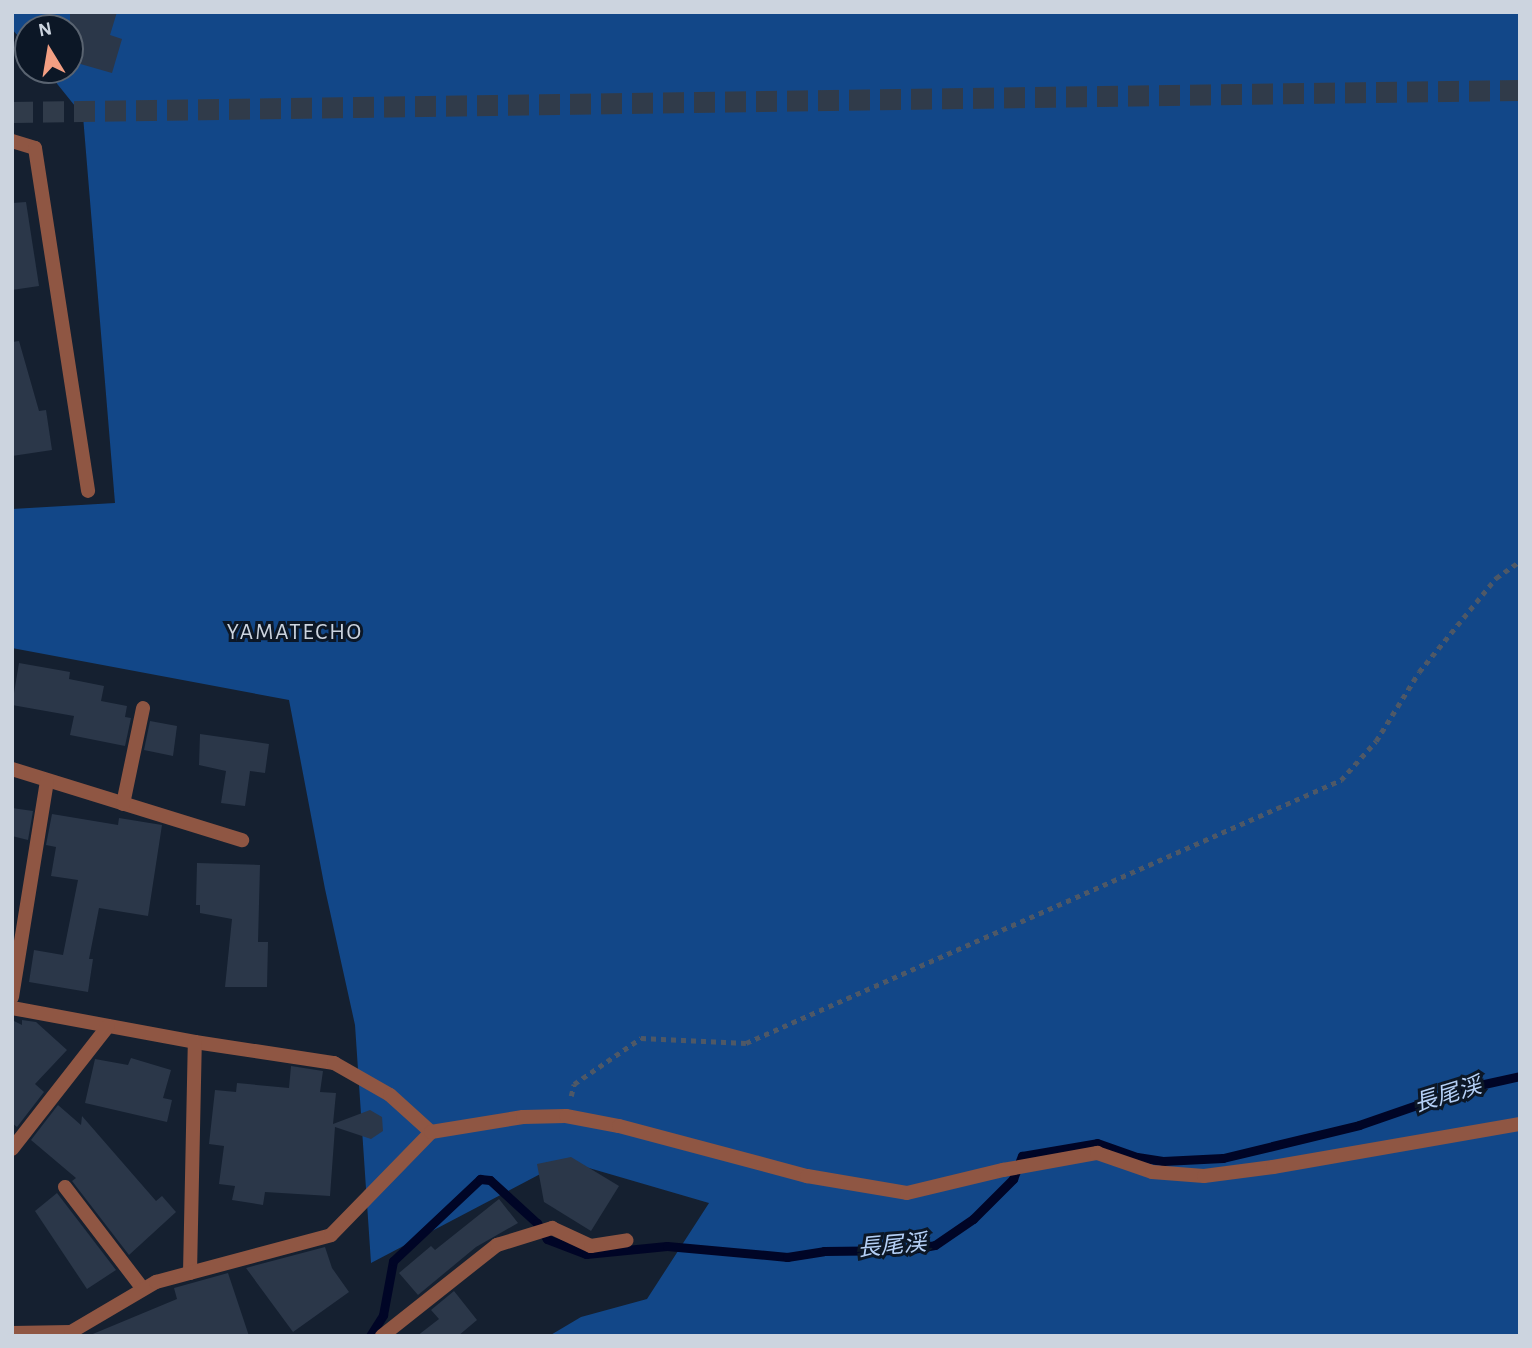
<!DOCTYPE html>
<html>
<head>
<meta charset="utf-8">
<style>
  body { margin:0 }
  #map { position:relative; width:1532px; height:1348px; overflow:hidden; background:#152030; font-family:"Alegreya Sans","Noto Sans JP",sans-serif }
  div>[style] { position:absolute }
  .forest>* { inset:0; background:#124788 }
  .stream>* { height:9px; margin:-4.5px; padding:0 4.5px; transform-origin:4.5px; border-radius:4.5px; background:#000526 }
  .building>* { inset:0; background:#2b3749 }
  .highway-tunnel>* { height:21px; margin-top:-10.5px; transform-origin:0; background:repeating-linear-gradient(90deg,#303b4a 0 21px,transparent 0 31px) }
  .path>* { height:4.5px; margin-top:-2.25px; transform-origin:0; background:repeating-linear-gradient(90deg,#4e5866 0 5px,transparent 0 10px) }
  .lane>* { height:14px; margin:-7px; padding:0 7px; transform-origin:7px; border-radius:7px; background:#8f5643 }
  .street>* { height:14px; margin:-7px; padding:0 7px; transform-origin:7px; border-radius:7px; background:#8f5643 }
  span { translate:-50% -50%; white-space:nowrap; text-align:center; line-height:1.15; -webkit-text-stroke:6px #0c1726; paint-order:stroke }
  .neighbourhood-label { font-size:23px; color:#ccd4df; letter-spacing:2px }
  .water-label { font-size:23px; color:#b5d0f6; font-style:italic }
  .frame { position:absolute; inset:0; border:14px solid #ccd4df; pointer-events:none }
  .north { position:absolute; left:14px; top:14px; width:70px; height:70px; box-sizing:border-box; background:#0c1726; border:2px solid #596370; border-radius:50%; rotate:349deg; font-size:19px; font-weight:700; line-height:28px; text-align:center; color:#ccd4df }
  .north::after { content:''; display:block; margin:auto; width:24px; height:32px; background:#f39f83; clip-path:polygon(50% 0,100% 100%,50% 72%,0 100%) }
</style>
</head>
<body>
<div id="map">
  <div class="forest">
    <div style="clip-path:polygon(12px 12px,1520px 12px,1520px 1336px,549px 1336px,581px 1317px,647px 1299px,709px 1203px,565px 1161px,371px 1263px,355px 1025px,325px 889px,289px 700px,12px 648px,12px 509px,115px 503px,83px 116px,46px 70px,70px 70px,70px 28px,28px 28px,28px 48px,12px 29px)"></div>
  </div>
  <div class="stream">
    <div style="left:370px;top:1336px;width:25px;rotate:-58deg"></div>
    <div style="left:383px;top:1315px;width:55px;rotate:-79.5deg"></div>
    <div style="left:393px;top:1261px;width:120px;rotate:-43.3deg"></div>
    <div style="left:480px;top:1179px;width:10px;rotate:6deg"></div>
    <div style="left:490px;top:1180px;width:64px;rotate:42.5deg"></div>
    <div style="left:537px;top:1223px;width:19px;rotate:58deg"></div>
    <div style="left:547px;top:1239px;width:42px;rotate:21deg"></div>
    <div style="left:586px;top:1254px;width:81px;rotate:-5.6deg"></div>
    <div style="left:667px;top:1246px;width:121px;rotate:5.2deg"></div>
    <div style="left:787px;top:1257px;width:37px;rotate:-9deg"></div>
    <div style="left:824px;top:1251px;width:83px;rotate:-0.7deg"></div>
    <div style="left:907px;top:1250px;width:28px;rotate:-10deg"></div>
    <div style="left:935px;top:1245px;width:46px;rotate:-34.4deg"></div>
    <div style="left:973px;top:1219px;width:57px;rotate:-45deg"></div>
    <div style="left:1013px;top:1179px;width:25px;rotate:-69deg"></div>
    <div style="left:1022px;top:1156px;width:76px;rotate:-9.8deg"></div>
    <div style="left:1097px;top:1143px;width:42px;rotate:19.3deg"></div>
    <div style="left:1137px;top:1157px;width:26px;rotate:9deg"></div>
    <div style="left:1163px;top:1161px;width:60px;rotate:-2.9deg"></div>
    <div style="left:1223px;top:1158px;width:140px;rotate:-13.6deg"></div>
    <div style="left:1359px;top:1125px;width:113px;rotate:-19.1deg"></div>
    <div style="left:1466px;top:1088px;width:55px;rotate:-12.5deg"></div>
  </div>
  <div class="building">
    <div style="clip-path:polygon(70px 12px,117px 12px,110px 35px,122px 39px,112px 73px,70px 61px)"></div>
    <div style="clip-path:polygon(26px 202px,39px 286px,12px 290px,12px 203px)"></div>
    <div style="clip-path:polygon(19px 341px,39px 411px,46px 410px,52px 450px,12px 456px,12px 342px)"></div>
    <div style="clip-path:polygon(19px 663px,70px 672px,69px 679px,104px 686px,101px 701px,127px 706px,125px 717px,131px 718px,125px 746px,70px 735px,74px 716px,12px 705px)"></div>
    <div style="clip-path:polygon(150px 721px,177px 726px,173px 756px,144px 750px)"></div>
    <div style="clip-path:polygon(200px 734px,269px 744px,265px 773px,250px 771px,245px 806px,221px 803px,226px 771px,199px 765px)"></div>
    <div style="clip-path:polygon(12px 808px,33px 811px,28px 840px,12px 836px)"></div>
    <div style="clip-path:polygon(52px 814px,118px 825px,119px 818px,162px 825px,148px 916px,99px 908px,89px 959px,93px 959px,88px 992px,29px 982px,34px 950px,63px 955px,78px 880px,51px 876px,56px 847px,46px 845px)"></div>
    <div style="clip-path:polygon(197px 863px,260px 865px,258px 942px,268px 942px,267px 987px,225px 987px,232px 919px,200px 913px,200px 905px,196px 905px)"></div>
    <div style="clip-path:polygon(12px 1020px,22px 1025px,22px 1020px,36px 1022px,67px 1050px,35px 1084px,44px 1092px,17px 1127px,12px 1123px)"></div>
    <div style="clip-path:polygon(131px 1058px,171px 1070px,163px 1098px,172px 1100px,167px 1122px,85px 1103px,95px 1059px,128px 1065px)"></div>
    <div style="clip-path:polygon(291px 1066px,323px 1071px,320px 1092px,336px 1093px,333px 1124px,370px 1110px,382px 1117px,383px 1131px,371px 1139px,335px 1127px,330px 1196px,265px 1192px,263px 1205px,232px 1200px,235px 1186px,219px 1184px,224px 1146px,209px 1144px,215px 1090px,236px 1092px,237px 1083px,289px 1088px)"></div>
    <div style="clip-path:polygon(58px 1105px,81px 1125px,82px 1116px,156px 1201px,162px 1196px,176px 1212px,129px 1255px,72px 1181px,76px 1178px,31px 1140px)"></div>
    <div style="clip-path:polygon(571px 1157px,619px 1186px,591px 1231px,544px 1202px,537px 1164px)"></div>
    <div style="clip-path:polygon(57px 1193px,116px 1270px,87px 1289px,35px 1211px)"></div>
    <div style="clip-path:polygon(499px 1199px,518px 1223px,476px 1247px,418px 1295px,399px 1273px,431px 1246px,435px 1250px)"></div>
    <div style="clip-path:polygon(325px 1247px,332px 1268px,349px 1292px,293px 1332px,246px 1268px)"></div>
    <div style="clip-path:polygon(228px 1273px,249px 1336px,88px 1336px,177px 1299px,174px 1288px)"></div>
    <div style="clip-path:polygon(454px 1291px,477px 1320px,458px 1336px,417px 1336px,439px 1319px,431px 1310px)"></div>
  </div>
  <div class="highway-tunnel">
    <div style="left:12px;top:112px;width:1508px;rotate:-0.84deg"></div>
  </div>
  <div class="path">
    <div style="left:571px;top:1096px;width:12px;rotate:-76deg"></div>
    <div style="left:574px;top:1084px;width:81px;rotate:-34.5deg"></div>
    <div style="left:641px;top:1038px;width:105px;rotate:2.7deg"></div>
    <div style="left:746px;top:1043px;width:651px;rotate:-23.85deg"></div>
    <div style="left:1341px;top:780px;width:52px;rotate:-48.1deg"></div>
    <div style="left:1376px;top:741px;width:81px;rotate:-58.1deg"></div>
    <div style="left:1419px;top:672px;width:122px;rotate:-50.7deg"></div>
    <div style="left:1496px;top:578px;width:29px;rotate:-35deg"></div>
  </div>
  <div class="lane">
    <div style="left:65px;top:1187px;width:128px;rotate:52.6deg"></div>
  </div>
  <div class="street">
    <div style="left:12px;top:141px;width:24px;rotate:17deg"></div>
    <div style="left:35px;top:148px;width:347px;rotate:81.2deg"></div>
    <div style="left:12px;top:769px;width:241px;rotate:17.2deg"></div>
    <div style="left:123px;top:804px;width:98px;rotate:-78.2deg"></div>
    <div style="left:12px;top:997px;width:218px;rotate:-80.8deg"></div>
    <div style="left:12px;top:1008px;width:186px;rotate:10.5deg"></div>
    <div style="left:195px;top:1042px;width:141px;rotate:8.6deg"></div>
    <div style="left:334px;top:1063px;width:64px;rotate:29.7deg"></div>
    <div style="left:390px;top:1095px;width:55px;rotate:42.1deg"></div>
    <div style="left:12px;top:1149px;width:156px;rotate:-52deg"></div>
    <div style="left:190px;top:1273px;width:231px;rotate:-88.8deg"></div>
    <div style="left:12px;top:1333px;width:59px;rotate:-1deg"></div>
    <div style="left:71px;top:1332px;width:99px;rotate:-30.5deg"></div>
    <div style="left:156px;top:1282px;width:181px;rotate:-15deg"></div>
    <div style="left:331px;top:1235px;width:144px;rotate:-45.8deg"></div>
    <div style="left:431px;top:1132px;width:93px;rotate:-9.3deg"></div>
    <div style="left:523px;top:1117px;width:43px;rotate:-1.3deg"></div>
    <div style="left:566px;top:1116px;width:54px;rotate:10.7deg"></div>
    <div style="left:619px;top:1126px;width:195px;rotate:14.9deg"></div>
    <div style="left:807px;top:1176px;width:101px;rotate:9.6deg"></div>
    <div style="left:907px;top:1193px;width:99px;rotate:-13.5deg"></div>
    <div style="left:1003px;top:1170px;width:96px;rotate:-10.3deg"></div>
    <div style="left:1097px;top:1153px;width:58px;rotate:19.1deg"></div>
    <div style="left:1152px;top:1172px;width:52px;rotate:4.4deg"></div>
    <div style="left:1204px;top:1176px;width:70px;rotate:-7.4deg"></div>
    <div style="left:1273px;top:1167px;width:251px;rotate:-9.9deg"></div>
    <div style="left:382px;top:1336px;width:147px;rotate:-38.4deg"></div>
    <div style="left:497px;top:1245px;width:58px;rotate:-17.2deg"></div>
    <div style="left:552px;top:1228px;width:43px;rotate:24.8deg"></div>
    <div style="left:591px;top:1246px;width:36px;rotate:-9deg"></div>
  </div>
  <div class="neighbourhood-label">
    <span style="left:295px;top:633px">YAMATECHO</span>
  </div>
  <div class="water-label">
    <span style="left:1448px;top:1096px;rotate:-17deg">長尾渓</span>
    <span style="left:892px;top:1247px;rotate:-5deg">長尾渓</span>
  </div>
  <div class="frame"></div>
  <div class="north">N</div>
</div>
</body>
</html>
